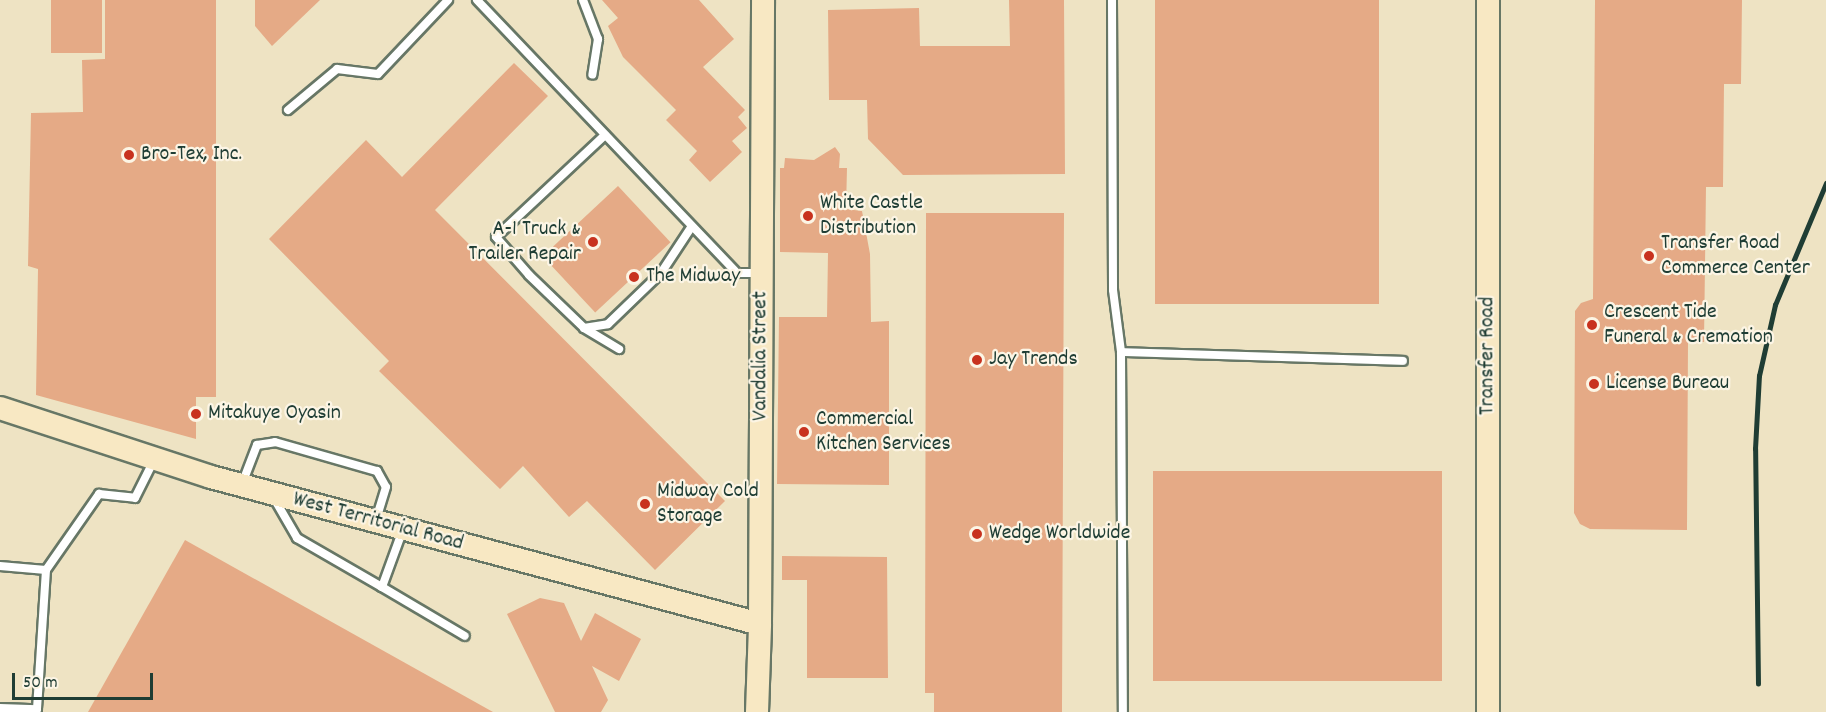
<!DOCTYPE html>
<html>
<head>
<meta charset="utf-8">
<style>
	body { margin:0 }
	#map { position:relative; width:1826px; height:712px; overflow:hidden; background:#eee3c3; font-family:Dekko,sans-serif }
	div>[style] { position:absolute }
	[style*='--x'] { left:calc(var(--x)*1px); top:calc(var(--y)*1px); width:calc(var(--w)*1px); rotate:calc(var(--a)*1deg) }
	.building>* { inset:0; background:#e5aa86; transform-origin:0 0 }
	.roads { filter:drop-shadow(2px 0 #677766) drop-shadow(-2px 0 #677766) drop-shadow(0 2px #677766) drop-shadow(0 -2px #677766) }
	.lane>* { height:8px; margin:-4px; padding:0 4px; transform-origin:4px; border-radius:4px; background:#fff }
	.secondary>* { height:22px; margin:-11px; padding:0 11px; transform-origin:11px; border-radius:11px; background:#f8e8c3 }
	.rail>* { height:4.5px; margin:-2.25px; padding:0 2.25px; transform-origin:2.25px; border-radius:2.25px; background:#1f3d34 }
	.dots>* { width:16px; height:16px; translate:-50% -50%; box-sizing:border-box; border:3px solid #fcf5e5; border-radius:50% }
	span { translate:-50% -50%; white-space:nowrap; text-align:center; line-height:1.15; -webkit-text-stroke:4.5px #fcf5e5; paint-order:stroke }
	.poi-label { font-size:22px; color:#1f3d34 }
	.left { translate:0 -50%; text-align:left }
	.right { translate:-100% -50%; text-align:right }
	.street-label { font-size:22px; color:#1f3d34 }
	.scale { position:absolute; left:12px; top:673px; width:141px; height:27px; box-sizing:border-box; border:3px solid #1f3d34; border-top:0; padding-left:8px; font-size:18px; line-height:21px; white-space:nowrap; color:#1f3d34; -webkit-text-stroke:4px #fcf5e5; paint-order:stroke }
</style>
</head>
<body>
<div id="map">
	<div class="building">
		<i style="left:51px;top:0;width:51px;height:53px"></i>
		<i style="clip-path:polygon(105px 0,216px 0,216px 397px,196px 397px,196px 439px,36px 395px,38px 269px,28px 266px,31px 113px,83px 112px,82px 60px,105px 59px)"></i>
		<i style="clip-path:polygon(255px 0,320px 0,272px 46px,255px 26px)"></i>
		<i style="clip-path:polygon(602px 0,699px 0,734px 39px,703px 67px,745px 110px,738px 117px,747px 128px,732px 141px,742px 152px,710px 182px,689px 160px,697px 151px,666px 120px,676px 110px,623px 57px,608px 26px,618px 18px)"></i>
		<i style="clip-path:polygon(1009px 0,1064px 0,1065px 174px,903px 175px,868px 139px,867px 100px,829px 100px,828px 10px,919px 8px,920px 46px,1010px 46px)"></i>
		<i style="left:1155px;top:0;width:224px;height:304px"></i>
		<i style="clip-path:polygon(1595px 0,1742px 0,1741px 84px,1724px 84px,1723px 187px,1706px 187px,1704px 342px,1688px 342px,1687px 530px,1590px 529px,1580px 524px,1574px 513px,1575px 311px,1581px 303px,1593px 299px)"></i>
		<i style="clip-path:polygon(514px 63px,548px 96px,435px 210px,725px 501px,655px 570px,587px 501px,569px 517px,523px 466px,500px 489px,379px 371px,389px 361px,269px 239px,366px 140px,402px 177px)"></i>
		<i style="clip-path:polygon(835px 147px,840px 154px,839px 168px,847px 168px,846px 209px,862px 211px,870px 254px,871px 322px,889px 321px,889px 485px,777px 484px,779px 317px,827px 317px,828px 253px,780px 252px,780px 168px,784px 168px,785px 158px,814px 160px)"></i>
		<i style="left:618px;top:186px;width:77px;height:103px;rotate:47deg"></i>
		<i style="clip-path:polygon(926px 213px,1064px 213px,1062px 712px,934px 712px,934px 693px,925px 693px)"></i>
		<i style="left:1442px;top:471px;width:210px;height:289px;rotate:90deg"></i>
		<i style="clip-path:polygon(185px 540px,493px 712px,88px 712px)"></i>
		<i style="clip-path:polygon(782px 556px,887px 557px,888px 678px,807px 678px,807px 580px,782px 580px)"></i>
		<i style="clip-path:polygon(540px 598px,564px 603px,581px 641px,595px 613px,641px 639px,619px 681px,592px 666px,608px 700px,601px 712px,555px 712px,507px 614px)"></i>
	</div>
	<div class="roads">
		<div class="lane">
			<i style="--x:477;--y:0;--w:377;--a:46.4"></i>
			<i style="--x:737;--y:273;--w:23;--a:0"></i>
			<i style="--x:583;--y:0;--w:42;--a:69"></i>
			<i style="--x:598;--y:39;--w:36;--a:99"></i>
			<i style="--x:1112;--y:0;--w:290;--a:89.8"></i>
			<i style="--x:1113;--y:290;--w:63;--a:82.6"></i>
			<i style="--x:1121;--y:352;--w:360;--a:89.7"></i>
			<i style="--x:288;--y:110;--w:64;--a:-39.9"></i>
			<i style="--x:337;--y:69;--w:41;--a:7"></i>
			<i style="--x:378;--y:74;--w:102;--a:-46.6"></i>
			<i style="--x:605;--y:135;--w:149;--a:136.9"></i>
			<i style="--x:496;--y:237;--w:50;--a:49"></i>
			<i style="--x:529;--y:275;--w:76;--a:43.9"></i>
			<i style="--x:584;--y:328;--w:24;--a:-9"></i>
			<i style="--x:608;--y:324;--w:74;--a:-43.9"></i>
			<i style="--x:661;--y:273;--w:56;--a:-56.6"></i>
			<i style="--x:584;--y:328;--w:41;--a:31"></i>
			<i style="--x:1121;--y:352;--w:282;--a:1.8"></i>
			<i style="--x:242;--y:484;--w:42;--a:-69"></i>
			<i style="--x:257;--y:445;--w:18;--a:-9"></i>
			<i style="--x:275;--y:442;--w:106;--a:15.9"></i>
			<i style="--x:377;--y:471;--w:18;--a:61"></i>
			<i style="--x:386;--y:487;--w:34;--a:107"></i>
			<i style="--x:275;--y:500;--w:44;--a:59.9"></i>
			<i style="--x:297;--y:538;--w:98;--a:30"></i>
			<i style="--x:382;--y:587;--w:59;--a:-70"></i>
			<i style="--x:0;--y:566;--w:46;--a:5"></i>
			<i style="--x:382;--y:587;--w:96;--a:30.6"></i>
			<i style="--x:0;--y:708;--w:37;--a:2"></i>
			<i style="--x:37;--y:709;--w:139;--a:-86.3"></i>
			<i style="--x:46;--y:570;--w:93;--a:-55.1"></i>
			<i style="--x:99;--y:494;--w:36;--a:6"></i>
			<i style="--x:135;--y:498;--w:40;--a:-63.4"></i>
		</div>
		<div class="secondary">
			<i style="--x:0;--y:408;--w:222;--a:18.1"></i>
			<i style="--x:211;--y:477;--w:568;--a:14.99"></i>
			<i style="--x:757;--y:712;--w:88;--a:-88"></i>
			<i style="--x:760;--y:624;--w:624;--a:-89.72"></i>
			<i style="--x:1488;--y:712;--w:712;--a:-90"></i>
		</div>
	</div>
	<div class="rail">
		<i style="--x:1758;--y:684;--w:235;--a:-90.7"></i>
		<i style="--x:1755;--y:449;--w:73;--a:-86.9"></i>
		<i style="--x:1759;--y:376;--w:73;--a:-77.3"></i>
		<i style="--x:1775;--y:305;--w:132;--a:-67.3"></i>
	</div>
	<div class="dots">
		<i style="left:129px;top:155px;background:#c8321e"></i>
		<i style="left:808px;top:216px;background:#c8321e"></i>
		<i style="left:593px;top:242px;background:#c8321e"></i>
		<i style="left:1649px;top:256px;background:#c8321e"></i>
		<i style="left:634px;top:277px;background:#c8321e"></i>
		<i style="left:1592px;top:325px;background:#c8321e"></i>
		<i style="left:977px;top:360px;background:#c8321e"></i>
		<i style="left:1594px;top:384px;background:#c8321e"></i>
		<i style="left:196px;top:414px;background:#c8321e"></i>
		<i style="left:804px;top:432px;background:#c8321e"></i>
		<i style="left:645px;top:504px;background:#c8321e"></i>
		<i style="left:977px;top:534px;background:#c8321e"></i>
	</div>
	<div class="poi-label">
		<span class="left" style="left:141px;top:155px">Bro-Tex, Inc.</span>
		<span class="left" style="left:820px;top:216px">White Castle<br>Distribution</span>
		<span class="right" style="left:581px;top:242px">A-1 Truck &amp;<br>Trailer Repair</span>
		<span class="left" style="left:1661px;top:256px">Transfer Road<br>Commerce Center</span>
		<span class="left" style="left:646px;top:277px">The Midway</span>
		<span class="left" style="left:1604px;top:325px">Crescent Tide<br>Funeral &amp; Cremation</span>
		<span class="left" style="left:989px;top:360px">Jay Trends</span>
		<span class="left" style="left:1606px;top:384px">License Bureau</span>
		<span class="left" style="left:208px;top:414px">Mitakuye Oyasin</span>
		<span class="left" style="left:816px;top:432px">Commercial<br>Kitchen Services</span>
		<span class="left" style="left:657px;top:504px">Midway Cold<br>Storage</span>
		<span class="left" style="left:989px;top:534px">Wedge Worldwide</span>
	</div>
	<div class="street-label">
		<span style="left:761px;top:356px;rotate:-90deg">Vandalia Street</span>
		<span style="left:1488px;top:356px;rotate:-90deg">Transfer Road</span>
		<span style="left:378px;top:522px;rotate:15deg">West Territorial Road</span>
	</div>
	<div class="scale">50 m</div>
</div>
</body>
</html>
